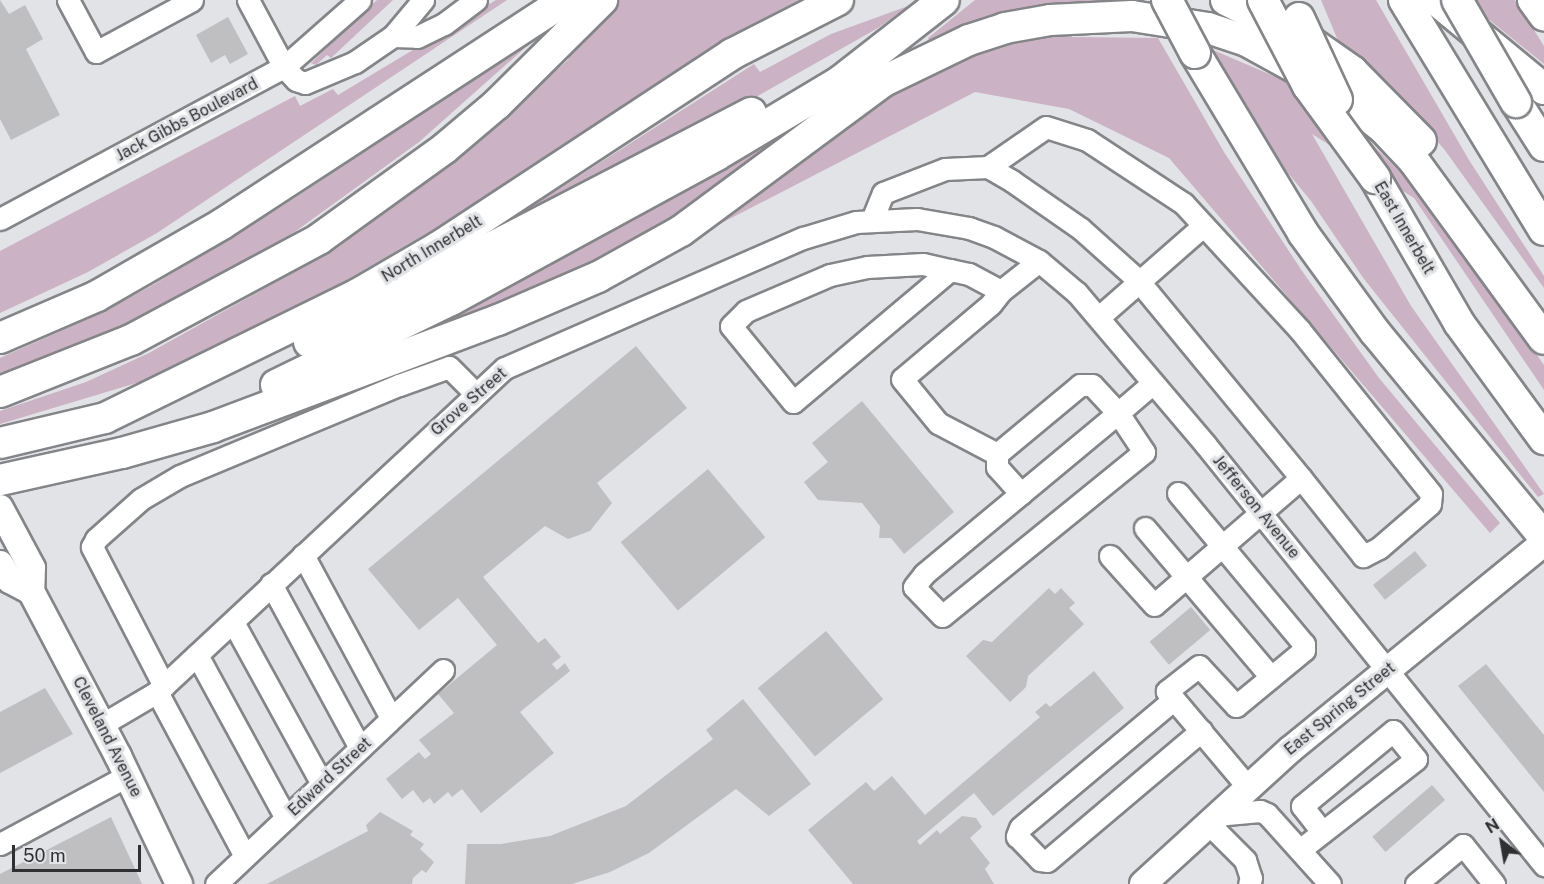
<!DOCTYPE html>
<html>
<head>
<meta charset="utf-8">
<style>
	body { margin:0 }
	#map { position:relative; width:1544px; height:884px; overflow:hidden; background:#e2e3e6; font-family:"Public Sans",sans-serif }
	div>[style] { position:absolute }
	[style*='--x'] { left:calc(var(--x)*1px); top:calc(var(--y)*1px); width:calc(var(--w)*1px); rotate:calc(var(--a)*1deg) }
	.green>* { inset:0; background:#cbb2c4 }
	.building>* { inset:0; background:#bfbec1; transform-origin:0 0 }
	.roads { filter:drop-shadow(2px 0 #848588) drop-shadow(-2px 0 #848588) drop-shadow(0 2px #848588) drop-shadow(0 -2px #848588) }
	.minor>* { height:21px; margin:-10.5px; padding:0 10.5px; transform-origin:10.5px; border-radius:10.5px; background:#fff }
	.major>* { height:26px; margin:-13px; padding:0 13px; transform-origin:13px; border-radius:13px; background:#fff }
	.highway>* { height:30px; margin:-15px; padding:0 15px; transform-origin:15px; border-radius:15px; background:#fff }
	.bridges { filter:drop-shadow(2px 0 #848588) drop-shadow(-2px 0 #848588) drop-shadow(0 2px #848588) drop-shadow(0 -2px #848588) }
	.highway-bridge>* { height:30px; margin:-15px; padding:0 15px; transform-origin:15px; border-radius:15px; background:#fff }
	span { translate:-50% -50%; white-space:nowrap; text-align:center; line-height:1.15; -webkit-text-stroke:6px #e2e3e6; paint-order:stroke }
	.street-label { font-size:16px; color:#2f3031 }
	.north { position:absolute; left:1472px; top:812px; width:60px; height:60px; -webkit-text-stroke:4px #e2e3e6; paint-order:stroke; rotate:329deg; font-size:16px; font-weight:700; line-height:24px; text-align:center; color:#2f3031 }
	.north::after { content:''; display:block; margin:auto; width:21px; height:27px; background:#2f3031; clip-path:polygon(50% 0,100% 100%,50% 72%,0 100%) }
	.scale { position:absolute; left:12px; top:845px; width:129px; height:27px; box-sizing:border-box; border:3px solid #2f3031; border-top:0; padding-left:8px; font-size:18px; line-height:21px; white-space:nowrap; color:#2f3031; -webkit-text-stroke:4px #e2e3e6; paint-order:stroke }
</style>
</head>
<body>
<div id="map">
	<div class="green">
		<i style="clip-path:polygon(377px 0,393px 0,331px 58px,327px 55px,316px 65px,311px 63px)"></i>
		<i style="clip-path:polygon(496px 0,507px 0,157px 233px,88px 272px,0 313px,0 251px,295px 96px,300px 106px,333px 89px,338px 95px)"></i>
		<i style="clip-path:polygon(595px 0,799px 0,745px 28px,439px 226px,302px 306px,153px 378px,0 424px,0 411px,86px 382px,149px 353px,337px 248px,482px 137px,569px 59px,545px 32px)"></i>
		<i style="clip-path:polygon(975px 0,1143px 0,1143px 4px,930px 43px,928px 38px)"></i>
		<i style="clip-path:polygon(1321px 0,1376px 0,1469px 160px,1544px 276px,1544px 288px,1444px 149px,1409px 109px,1342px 50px)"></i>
		<i style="clip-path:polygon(1476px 0,1515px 0,1544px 46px,1544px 64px,1487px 18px)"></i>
		<i style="clip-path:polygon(908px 6px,878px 28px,708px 124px,500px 227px,754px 64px,760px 72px,831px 34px)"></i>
		<i style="clip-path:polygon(1071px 30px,1072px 37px,1158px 38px,1224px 152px,1302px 271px,1379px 378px,1500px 523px,1490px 533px,1169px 158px,1069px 109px,975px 92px,712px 228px,872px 105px,941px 66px,1015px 40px)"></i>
		<i style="clip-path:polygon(536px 38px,419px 142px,278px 244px,167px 307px,96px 340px,0 374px,0 358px,101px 313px,153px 285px,284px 205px)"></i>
		<i style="clip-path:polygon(1213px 50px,1290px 83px,1362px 134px,1418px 190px,1454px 236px,1544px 365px,1544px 390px,1414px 198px,1312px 134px,1411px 306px,1544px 494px,1538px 497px,1364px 279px,1311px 201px,1259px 138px)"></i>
		<i style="clip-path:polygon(850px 90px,692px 214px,608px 262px,383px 348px,595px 239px)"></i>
	</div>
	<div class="building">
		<i style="clip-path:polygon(0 0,9px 14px,25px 5px,43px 39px,26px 49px,60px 115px,11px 140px,0 119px)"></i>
		<i style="clip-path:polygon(228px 17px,248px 54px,230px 64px,225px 55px,211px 63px,196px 35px)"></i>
		<i style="clip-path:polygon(636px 346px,687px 408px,597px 483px,612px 503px,590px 531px,568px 539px,545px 526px,483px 577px,538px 643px,545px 638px,561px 657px,552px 664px,557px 670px,565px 663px,570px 671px,520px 712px,554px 753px,481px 813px,462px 789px,452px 797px,448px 792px,434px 804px,430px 798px,423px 803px,413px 790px,402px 799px,386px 779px,419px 752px,425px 759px,431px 754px,419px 740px,454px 713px,438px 694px,497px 645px,458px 598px,419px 630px,368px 569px)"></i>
		<i style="clip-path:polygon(862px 401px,954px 512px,904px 554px,891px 538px,879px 538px,880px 526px,862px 503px,818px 500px,804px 482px,828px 462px,812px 443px)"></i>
		<i style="left:708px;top:469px;width:89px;height:114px;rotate:50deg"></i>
		<i style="left:1415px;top:551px;width:19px;height:54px;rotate:51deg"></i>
		<i style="clip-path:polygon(1049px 588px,1055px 594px,1061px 588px,1075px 603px,1069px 608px,1084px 624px,1028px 676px,1026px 687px,1010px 702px,966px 656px,983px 640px,992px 642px)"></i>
		<i style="left:1191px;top:607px;width:30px;height:54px;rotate:50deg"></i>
		<i style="left:826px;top:631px;width:89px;height:89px;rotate:50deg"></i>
		<i style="clip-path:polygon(1486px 664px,1544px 735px,1544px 792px,1458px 686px)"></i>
		<i style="clip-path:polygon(1094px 671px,1124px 708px,993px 816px,974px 793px,917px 841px,920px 845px,937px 830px,940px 834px,962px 816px,976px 818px,982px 827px,970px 838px,990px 863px,985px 869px,994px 884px,853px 884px,808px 830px,866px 782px,874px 791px,892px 776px,925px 815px,1040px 717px,1035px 712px,1046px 703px,1050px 707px)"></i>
		<i style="clip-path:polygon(45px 688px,73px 734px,0 773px,0 712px)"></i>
		<i style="clip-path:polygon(743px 699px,811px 784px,769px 816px,736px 789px,649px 853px,610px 872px,572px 884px,465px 884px,467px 844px,501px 844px,550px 836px,626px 806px,713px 739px,706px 730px)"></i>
		<i style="left:1432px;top:785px;width:20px;height:79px;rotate:49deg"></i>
		<i style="clip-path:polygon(380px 812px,413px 831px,410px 835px,424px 844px,420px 849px,434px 862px,426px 873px,422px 870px,413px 878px,412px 884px,267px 884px,368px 831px,366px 825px)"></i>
		<i style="clip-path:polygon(111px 817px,142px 884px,0 884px,0 874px)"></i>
	</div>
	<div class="roads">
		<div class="minor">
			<i style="--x:68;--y:0;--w:59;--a:61.7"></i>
			<i style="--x:96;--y:52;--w:109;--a:-28.4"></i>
			<i style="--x:248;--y:0;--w:76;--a:61.8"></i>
			<i style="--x:284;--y:67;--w:18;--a:47"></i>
			<i style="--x:296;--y:80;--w:9;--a:18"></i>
			<i style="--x:305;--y:83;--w:54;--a:-22.8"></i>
			<i style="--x:355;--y:62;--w:46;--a:-34.4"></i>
			<i style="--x:393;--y:36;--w:47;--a:-50.2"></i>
			<i style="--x:393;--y:36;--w:24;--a:2"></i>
			<i style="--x:417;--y:37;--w:30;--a:-26"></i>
			<i style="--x:444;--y:24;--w:40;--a:-37"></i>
			<i style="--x:988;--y:167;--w:70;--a:-34.6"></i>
			<i style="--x:1046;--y:127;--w:43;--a:17.6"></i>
			<i style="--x:1087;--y:140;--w:116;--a:33.4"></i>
			<i style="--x:1184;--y:204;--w:170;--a:47.4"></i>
			<i style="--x:1299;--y:329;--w:211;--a:51.3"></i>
			<i style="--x:1431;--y:494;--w:10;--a:96"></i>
			<i style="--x:1430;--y:504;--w:67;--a:139.2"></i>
			<i style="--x:1379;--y:548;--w:18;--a:153"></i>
			<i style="--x:1363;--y:556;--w:100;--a:-128.5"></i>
			<i style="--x:1301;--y:478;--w:194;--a:139.2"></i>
			<i style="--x:1154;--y:605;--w:66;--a:-131.9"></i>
			<i style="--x:0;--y:219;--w:322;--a:-28.2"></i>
			<i style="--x:284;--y:67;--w:101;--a:-41.4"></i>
			<i style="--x:872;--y:220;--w:29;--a:-68"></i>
			<i style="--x:883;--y:193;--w:66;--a:-21.2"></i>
			<i style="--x:945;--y:169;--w:43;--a:-2.7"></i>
			<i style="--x:988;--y:167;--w:28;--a:30"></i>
			<i style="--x:1012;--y:181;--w:84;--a:34.8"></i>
			<i style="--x:1081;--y:229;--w:75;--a:41.8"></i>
			<i style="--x:1137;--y:279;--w:258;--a:50.5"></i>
			<i style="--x:950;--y:270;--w:205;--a:139.9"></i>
			<i style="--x:793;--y:402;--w:98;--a:-129.2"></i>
			<i style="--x:731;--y:326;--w:21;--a:-45"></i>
			<i style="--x:746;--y:311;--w:91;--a:-23.2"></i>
			<i style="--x:830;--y:275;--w:38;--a:-12"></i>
			<i style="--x:867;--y:267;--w:56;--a:-3.1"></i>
			<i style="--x:923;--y:264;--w:28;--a:13"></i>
			<i style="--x:950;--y:270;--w:19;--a:12"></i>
			<i style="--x:969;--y:274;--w:36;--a:28"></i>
			<i style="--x:1001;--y:291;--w:48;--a:-38.3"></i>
			<i style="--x:1001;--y:291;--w:16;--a:128"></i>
			<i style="--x:991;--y:304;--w:116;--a:139.9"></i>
			<i style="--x:902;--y:379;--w:57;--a:50.7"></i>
			<i style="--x:938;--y:423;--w:67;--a:27.7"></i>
			<i style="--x:997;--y:454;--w:108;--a:-39.7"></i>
			<i style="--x:1080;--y:385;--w:12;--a:0"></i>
			<i style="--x:1092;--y:385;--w:38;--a:47"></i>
			<i style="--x:1118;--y:413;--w:46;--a:-40.6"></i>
			<i style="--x:1099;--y:317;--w:138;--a:-41.2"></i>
			<i style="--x:1118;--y:413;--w:47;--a:56.3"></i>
			<i style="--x:1144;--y:452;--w:260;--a:140.9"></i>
			<i style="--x:942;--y:616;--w:40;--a:-134"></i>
			<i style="--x:914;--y:587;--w:16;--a:-52"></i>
			<i style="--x:924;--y:574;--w:252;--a:-39.7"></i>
			<i style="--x:997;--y:454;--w:13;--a:90"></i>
			<i style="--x:997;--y:467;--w:36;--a:48"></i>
			<i style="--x:1178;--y:493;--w:197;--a:50.2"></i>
			<i style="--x:1304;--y:644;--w:6;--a:90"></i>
			<i style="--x:1304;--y:650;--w:88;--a:140.5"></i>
			<i style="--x:1236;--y:706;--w:54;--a:-132.8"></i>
			<i style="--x:1199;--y:666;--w:41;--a:142"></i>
			<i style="--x:1167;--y:691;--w:124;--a:49.9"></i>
			<i style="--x:1145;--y:528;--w:195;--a:49.8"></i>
			<i style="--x:303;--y:555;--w:185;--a:61.6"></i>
			<i style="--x:271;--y:584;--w:187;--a:61.5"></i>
			<i style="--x:233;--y:622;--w:185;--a:61.2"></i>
			<i style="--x:197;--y:655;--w:186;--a:61.4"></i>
			<i style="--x:164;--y:686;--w:157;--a:-117.4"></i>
			<i style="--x:92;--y:547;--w:9;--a:-63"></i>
			<i style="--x:96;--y:539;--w:60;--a:-41.6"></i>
			<i style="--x:141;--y:499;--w:45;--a:-30.5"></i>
			<i style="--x:180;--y:476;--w:237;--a:-22.6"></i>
			<i style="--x:399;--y:385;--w:53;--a:-19.8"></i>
			<i style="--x:449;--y:367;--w:37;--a:45"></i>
			<i style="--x:157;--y:692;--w:186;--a:61.8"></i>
			<i style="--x:1173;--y:700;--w:199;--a:140.1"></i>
			<i style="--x:1020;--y:828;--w:9;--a:111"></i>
			<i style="--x:1017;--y:836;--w:33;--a:46"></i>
			<i style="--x:1040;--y:860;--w:7;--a:8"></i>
			<i style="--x:1047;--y:861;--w:202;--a:-40.2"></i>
			<i style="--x:101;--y:725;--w:65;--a:-30.5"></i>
			<i style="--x:157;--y:692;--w:475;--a:-43"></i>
			<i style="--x:505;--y:368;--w:325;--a:-23.6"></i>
			<i style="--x:803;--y:238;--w:55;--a:-16.8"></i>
			<i style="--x:856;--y:222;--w:61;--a:-2.8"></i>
			<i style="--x:917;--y:219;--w:53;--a:9.8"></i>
			<i style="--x:969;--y:228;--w:27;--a:20"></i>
			<i style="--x:994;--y:237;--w:51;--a:28.1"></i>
			<i style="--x:1039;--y:261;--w:50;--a:40.1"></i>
			<i style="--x:1077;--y:293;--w:198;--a:49.7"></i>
			<i style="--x:1205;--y:444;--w:541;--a:51.16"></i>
			<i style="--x:1216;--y:815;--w:44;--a:-5.2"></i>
			<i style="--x:1260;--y:811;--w:8;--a:23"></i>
			<i style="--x:1267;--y:814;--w:94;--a:48"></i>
			<i style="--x:1207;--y:822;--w:54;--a:45"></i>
			<i style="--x:1245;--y:860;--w:19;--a:72"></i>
			<i style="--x:1251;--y:878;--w:6;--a:108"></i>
			<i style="--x:0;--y:844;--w:144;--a:-28.2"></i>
			<i style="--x:1301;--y:849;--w:146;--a:-38"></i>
			<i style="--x:1416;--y:759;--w:36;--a:-129"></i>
			<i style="--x:1393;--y:731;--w:118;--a:140.5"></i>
			<i style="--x:1302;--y:806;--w:33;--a:52"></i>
			<i style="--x:216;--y:884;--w:312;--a:-43.3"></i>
			<i style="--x:1416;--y:884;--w:61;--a:-39.7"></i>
			<i style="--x:1463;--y:845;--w:50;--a:51.5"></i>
		</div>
		<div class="major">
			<i style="--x:0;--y:508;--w:68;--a:61.9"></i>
			<i style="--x:32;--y:568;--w:23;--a:92"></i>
			<i style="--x:31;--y:591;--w:187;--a:62.2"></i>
			<i style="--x:118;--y:756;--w:142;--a:64.5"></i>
			<i style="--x:0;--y:564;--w:19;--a:58"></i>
			<i style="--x:10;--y:580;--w:24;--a:28"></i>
			<i style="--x:1143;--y:884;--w:200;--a:-42.4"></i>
			<i style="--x:1291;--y:749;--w:326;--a:-39.2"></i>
		</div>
		<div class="highway">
			<i style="--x:1226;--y:0;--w:96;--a:26.6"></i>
			<i style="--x:1312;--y:43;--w:49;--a:35"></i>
			<i style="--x:1352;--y:71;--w:98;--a:45.4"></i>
			<i style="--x:1404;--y:0;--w:269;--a:58.7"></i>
			<i style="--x:1436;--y:0;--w:140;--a:39.5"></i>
			<i style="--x:1533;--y:0;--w:19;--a:54"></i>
			<i style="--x:1195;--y:53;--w:210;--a:59"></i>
			<i style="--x:1303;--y:233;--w:122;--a:54"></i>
			<i style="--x:1375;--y:332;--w:266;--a:50.5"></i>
			<i style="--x:1516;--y:102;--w:52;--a:57.5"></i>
			<i style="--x:1375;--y:178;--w:168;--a:59.9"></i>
			<i style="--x:1459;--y:323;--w:144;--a:53.8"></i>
			<i style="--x:0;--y:338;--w:106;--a:-23.4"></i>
			<i style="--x:97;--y:296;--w:144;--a:-29.9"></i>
			<i style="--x:222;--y:224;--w:411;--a:-33.1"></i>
			<i style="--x:309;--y:342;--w:498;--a:-27.4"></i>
			<i style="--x:276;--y:385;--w:195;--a:-25.9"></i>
			<i style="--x:451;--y:300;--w:303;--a:-28.6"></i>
			<i style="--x:717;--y:155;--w:142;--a:-30.9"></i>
			<i style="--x:839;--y:82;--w:133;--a:-38"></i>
			<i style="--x:0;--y:392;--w:141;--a:-21.7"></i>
			<i style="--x:131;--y:340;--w:213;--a:-28.2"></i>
			<i style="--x:319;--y:239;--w:155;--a:-35.8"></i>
			<i style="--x:445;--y:148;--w:68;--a:-40.2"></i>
			<i style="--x:497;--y:104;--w:148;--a:-44.7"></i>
			<i style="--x:0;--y:443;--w:108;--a:-13.4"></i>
			<i style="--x:105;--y:418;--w:282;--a:-26.1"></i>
			<i style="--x:358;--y:294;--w:95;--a:-30.3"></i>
			<i style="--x:440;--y:246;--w:349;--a:-33.3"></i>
			<i style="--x:732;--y:54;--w:119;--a:-27"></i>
			<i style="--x:0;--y:480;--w:125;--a:-12.5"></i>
			<i style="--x:122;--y:453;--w:95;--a:-15.9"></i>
			<i style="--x:213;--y:427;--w:304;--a:-20.6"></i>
			<i style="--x:498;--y:320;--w:109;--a:-23.3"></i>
			<i style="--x:598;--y:277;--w:95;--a:-29"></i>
			<i style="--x:681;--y:231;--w:250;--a:-36.5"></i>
			<i style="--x:882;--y:82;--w:97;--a:-25.8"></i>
			<i style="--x:969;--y:40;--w:38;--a:-18"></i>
			<i style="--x:1005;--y:28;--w:46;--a:-10.1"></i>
			<i style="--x:1050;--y:20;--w:82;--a:-2.8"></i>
			<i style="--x:1132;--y:16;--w:77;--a:9"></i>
			<i style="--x:1208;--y:28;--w:41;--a:18.4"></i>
			<i style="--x:1247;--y:41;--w:99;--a:28.9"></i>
			<i style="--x:1334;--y:89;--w:63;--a:38.5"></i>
			<i style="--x:1383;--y:128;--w:45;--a:46.8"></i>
			<i style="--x:1414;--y:161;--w:220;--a:53.9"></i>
		</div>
	</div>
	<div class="bridges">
		<div class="highway-bridge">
			<i style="--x:1167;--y:0;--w:60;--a:62.2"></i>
			<i style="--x:1263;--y:0;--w:97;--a:62.4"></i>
			<i style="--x:1308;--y:86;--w:114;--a:53.9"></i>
			<i style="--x:1457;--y:0;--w:118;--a:60"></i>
			<i style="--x:1299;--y:18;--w:90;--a:65.1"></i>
		</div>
	</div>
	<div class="street-label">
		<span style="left:187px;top:120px;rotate:-28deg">Jack Gibbs Boulevard</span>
		<span style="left:1404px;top:228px;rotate:60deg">East Innerbelt</span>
		<span style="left:432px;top:249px;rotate:-31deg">North Innerbelt</span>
		<span style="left:469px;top:402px;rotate:-41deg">Grove Street</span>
		<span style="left:1256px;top:507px;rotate:51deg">Jefferson Avenue</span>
		<span style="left:1340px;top:709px;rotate:-39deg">East Spring Street</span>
		<span style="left:107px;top:737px;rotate:63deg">Cleveland Avenue</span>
		<span style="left:330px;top:777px;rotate:-43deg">Edward Street</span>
	</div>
	<div class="north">N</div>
	<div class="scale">50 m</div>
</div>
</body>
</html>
